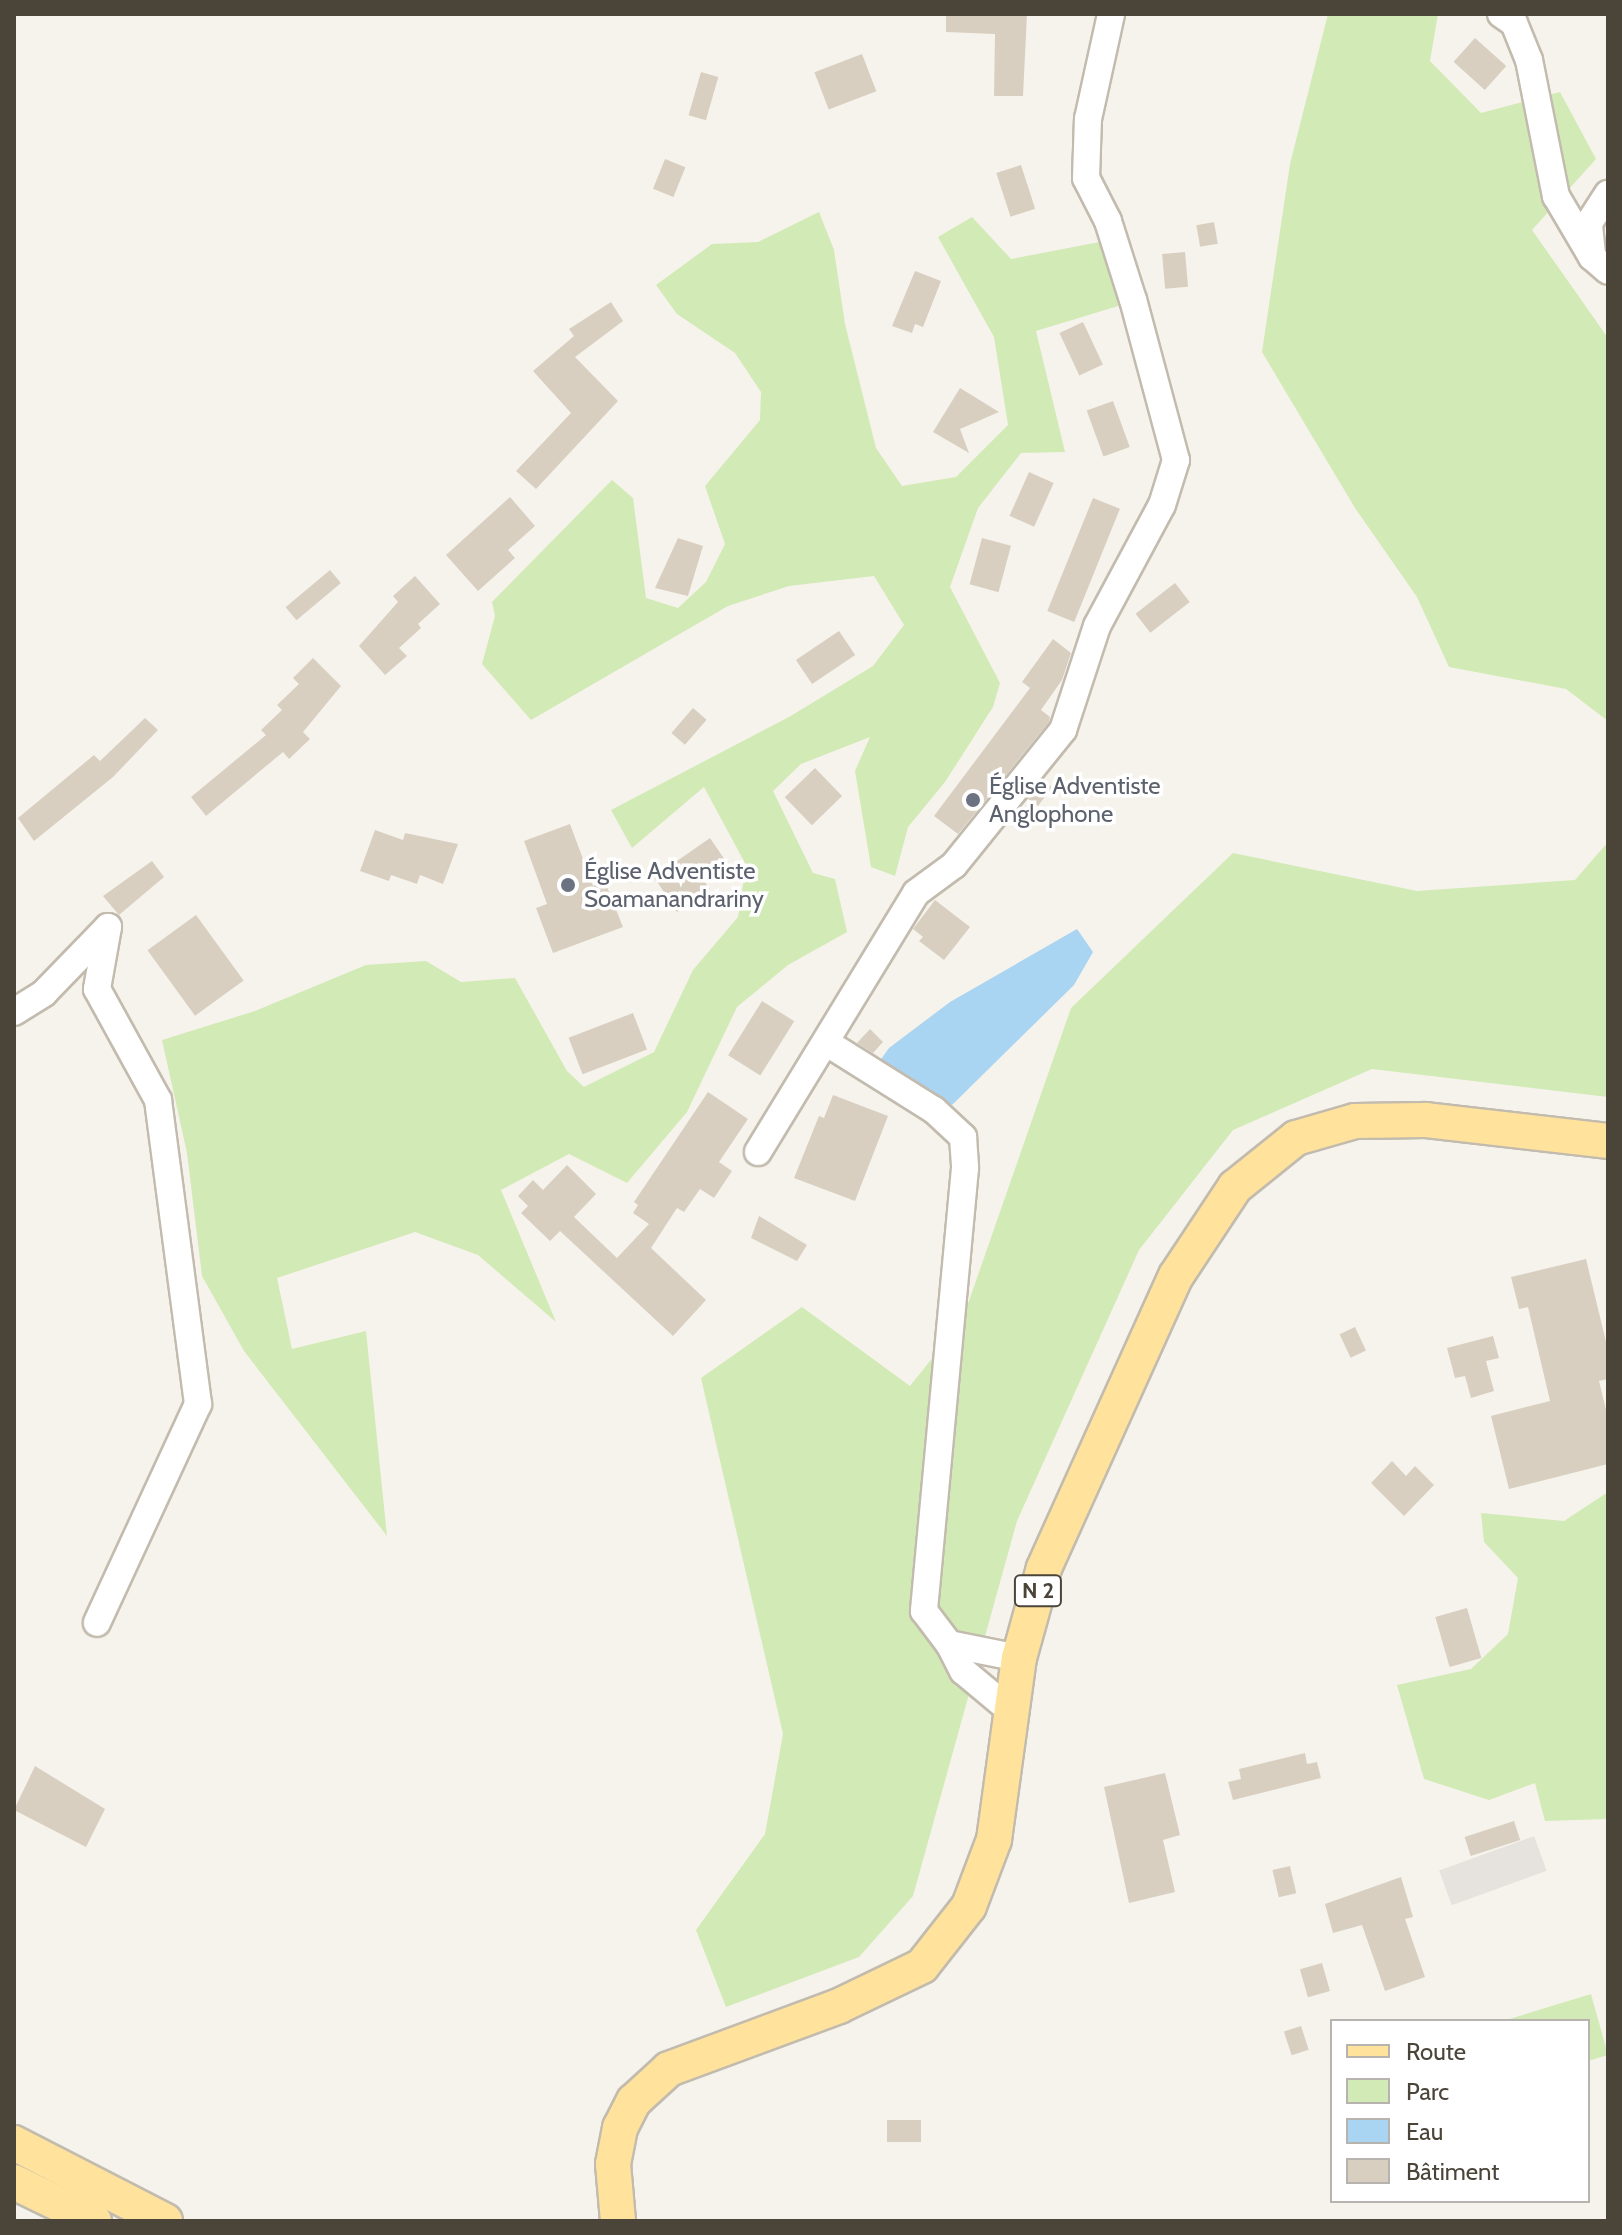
<!DOCTYPE html>
<html>
<head>
<meta charset="utf-8">
<style>
	body { margin:0 }
	#map { position:relative; width:1622px; height:2235px; overflow:hidden; background:#f6f3ec; font-family:Cabin,sans-serif }
	div>[style] { position:absolute }
	[style*='--x'] { left:calc(var(--x)*1px); top:calc(var(--y)*1px); width:calc(var(--w)*1px); rotate:calc(var(--a)*1deg) }
	.industrial>* { inset:0; background:#e6e2dd; transform-origin:0 0 }
	.green>* { inset:0; background:#d2eab5 }
	.water>* { inset:0; background:#a9d4f2 }
	.building>* { inset:0; background:#d8cfc1; transform-origin:0 0 }
	.roads { filter:drop-shadow(2px 0 #c2bbae) drop-shadow(-2px 0 #c2bbae) drop-shadow(0 2px #c2bbae) drop-shadow(0 -2px #c2bbae) }
	.minor>* { height:26px; margin:-13px; padding:0 13px; transform-origin:13px; border-radius:13px; background:#fff }
	.major>* { height:34px; margin:-17px; padding:0 17px; transform-origin:17px; border-radius:17px; background:#ffe39c }
	.dots>* { width:22px; height:22px; translate:-50% -50%; box-sizing:border-box; border:4px solid #fff; border-radius:50% }
	span { translate:-50% -50%; white-space:nowrap; text-align:center; line-height:1.15; -webkit-text-stroke:7px #fff; paint-order:stroke }
	.shield-label span { padding:2px 6px; background:#fff; border:2px solid; border-radius:6px; -webkit-text-stroke-width:0 }
	.shield-label { font-size:22px; color:#4b4439; font-weight:700 }
	.worship-label { font-size:24px; color:#5b616d }
	.left { translate:0 -50%; text-align:left }
	.frame { position:absolute; inset:0; border:16px solid #4b4439; pointer-events:none }
	.legend { position:absolute; left:1330px; top:2019px; width:260px; height:184px; box-sizing:border-box; background:#fff; border:2px solid #b7b4b0; margin:0; padding:10px 14px; list-style:none; font-size:24px; color:#4b4439 }
	.legend li { display:flex; align-items:center; gap:16px; height:40px }
	.legend b { width:40px; border:2px solid #b7b4b0 }
</style>
</head>
<body>
<div id="map">
	<div class="industrial">
		<i style="left:1534px;top:1836px;width:37px;height:101px;rotate:70deg"></i>
	</div>
	<div class="green">
		<i style="clip-path:polygon(1328px 14px,1438px 14px,1430px 61px,1481px 113px,1560px 92px,1596px 159px,1532px 230px,1608px 338px,1608px 721px,1566px 689px,1449px 667px,1417px 597px,1355px 508px,1262px 352px,1290px 164px)"></i>
		<i style="clip-path:polygon(819px 212px,834px 250px,845px 324px,876px 448px,902px 486px,956px 477px,1008px 425px,994px 337px,938px 237px,972px 217px,1011px 259px,1110px 240px,1118px 306px,1036px 331px,1065px 452px,1021px 453px,978px 508px,950px 587px,1000px 683px,993px 707px,945px 782px,908px 827px,895px 876px,871px 867px,855px 771px,870px 737px,801px 764px,773px 791px,813px 873px,835px 879px,847px 932px,788px 965px,737px 1007px,687px 1112px,627px 1183px,569px 1154px,501px 1190px,556px 1322px,478px 1255px,415px 1232px,277px 1278px,292px 1349px,366px 1331px,387px 1536px,244px 1351px,202px 1276px,187px 1153px,162px 1040px,255px 1011px,366px 965px,426px 961px,461px 982px,515px 978px,567px 1071px,584px 1087px,654px 1052px,693px 970px,738px 917px,746px 865px,704px 787px,632px 848px,611px 810px,789px 717px,873px 666px,904px 625px,874px 576px,789px 586px,728px 606px,531px 720px,482px 664px,495px 616px,492px 602px,612px 480px,633px 498px,646px 598px,678px 608px,706px 582px,725px 544px,705px 486px,760px 420px,761px 392px,735px 353px,677px 314px,656px 285px,712px 244px,758px 242px)"></i>
		<i style="clip-path:polygon(1608px 842px,1608px 1097px,1372px 1069px,1233px 1130px,1139px 1250px,1017px 1521px,913px 1896px,859px 1957px,726px 2007px,696px 1930px,765px 1834px,783px 1734px,701px 1378px,802px 1307px,910px 1386px,962px 1321px,1071px 1008px,1233px 853px,1417px 891px,1575px 880px)"></i>
		<i style="clip-path:polygon(1608px 1492px,1608px 1819px,1545px 1821px,1535px 1783px,1489px 1800px,1424px 1779px,1397px 1685px,1471px 1669px,1508px 1634px,1518px 1578px,1484px 1542px,1481px 1513px,1564px 1521px)"></i>
		<i style="clip-path:polygon(1591px 1994px,1608px 2055px,1588px 2061px,1588px 2021px,1503px 2021px)"></i>
	</div>
	<div class="water">
		<i style="clip-path:polygon(1077px 929px,1093px 952px,1074px 985px,952px 1105px,879px 1062px,889px 1048px,950px 1002px)"></i>
	</div>
	<div class="building">
		<i style="clip-path:polygon(946px 14px,1027px 14px,1023px 96px,994px 96px,995px 34px,946px 32px)"></i>
		<i style="left:1475px;top:38px;width:42px;height:32px;rotate:42deg"></i>
		<i style="left:862px;top:54px;width:40px;height:51px;rotate:69deg"></i>
		<i style="left:701px;top:72px;width:18px;height:45px;rotate:16deg"></i>
		<i style="left:665px;top:159px;width:22px;height:32px;rotate:22deg"></i>
		<i style="left:1021px;top:165px;width:46px;height:26px;rotate:72deg"></i>
		<i style="left:1214px;top:222px;width:22px;height:18px;rotate:80deg"></i>
		<i style="left:1185px;top:252px;width:35px;height:23px;rotate:85deg"></i>
		<i style="clip-path:polygon(915px 271px,941px 281px,923px 327px,915px 324px,912px 333px,892px 326px)"></i>
		<i style="clip-path:polygon(611px 302px,623px 321px,575px 357px,618px 401px,536px 489px,516px 471px,571px 413px,533px 371px,574px 336px,569px 329px)"></i>
		<i style="left:1083px;top:322px;width:47px;height:26px;rotate:65deg"></i>
		<i style="clip-path:polygon(960px 388px,999px 412px,960px 429px,969px 453px,933px 432px)"></i>
		<i style="left:1113px;top:401px;width:49px;height:28px;rotate:70deg"></i>
		<i style="left:1029px;top:472px;width:27px;height:48px;rotate:24deg"></i>
		<i style="clip-path:polygon(510px 497px,535px 526px,508px 550px,515px 558px,478px 591px,446px 555px)"></i>
		<i style="left:1093px;top:498px;width:29px;height:122px;rotate:22deg"></i>
		<i style="clip-path:polygon(678px 538px,703px 546px,688px 596px,655px 588px)"></i>
		<i style="left:982px;top:538px;width:30px;height:48px;rotate:15deg"></i>
		<i style="left:330px;top:570px;width:17px;height:58px;rotate:50deg"></i>
		<i style="clip-path:polygon(415px 576px,440px 604px,418px 624px,421px 628px,399px 648px,407px 656px,385px 675px,359px 646px,398px 602px,393px 596px)"></i>
		<i style="left:1175px;top:583px;width:24px;height:50px;rotate:52deg"></i>
		<i style="left:839px;top:631px;width:29px;height:52px;rotate:56deg"></i>
		<i style="clip-path:polygon(1053px 639px,1071px 653px,1062px 680px,1041px 710px,1050px 717px,1049px 722px,958px 834px,934px 816px,1030px 688px,1022px 682px)"></i>
		<i style="clip-path:polygon(313px 658px,341px 686px,303px 732px,310px 739px,289px 759px,283px 752px,206px 816px,191px 797px,266px 735px,261px 730px,282px 710px,277px 705px,299px 684px,293px 678px)"></i>
		<i style="left:693px;top:708px;width:18px;height:33px;rotate:41deg"></i>
		<i style="clip-path:polygon(145px 718px,158px 730px,113px 777px,34px 841px,18px 818px,94px 755px,100px 761px)"></i>
		<i style="left:815px;top:768px;width:39px;height:42px;rotate:46deg"></i>
		<i style="clip-path:polygon(1043px 781px,1052px 787px,1038px 806px,1028px 799px)"></i>
		<i style="clip-path:polygon(570px 824px,593px 886px,605px 882px,623px 927px,553px 953px,536px 908px,547px 904px,524px 841px)"></i>
		<i style="clip-path:polygon(375px 830px,403px 840px,405px 833px,458px 844px,443px 884px,420px 875px,417px 884px,391px 875px,389px 881px,360px 871px)"></i>
		<i style="clip-path:polygon(710px 838px,725px 860px,701px 877px,710px 889px,677px 912px,654px 877px)"></i>
		<i style="clip-path:polygon(152px 861px,164px 877px,119px 915px,103px 896px)"></i>
		<i style="clip-path:polygon(935px 900px,970px 927px,944px 960px,919px 941px,923px 937px,913px 929px)"></i>
		<i style="left:196px;top:915px;width:81px;height:60px;rotate:54deg"></i>
		<i style="left:762px;top:1001px;width:38px;height:64px;rotate:32deg"></i>
		<i style="left:633px;top:1013px;width:39px;height:69px;rotate:69deg"></i>
		<i style="clip-path:polygon(870px 1029px,883px 1042px,873px 1053px,857px 1043px)"></i>
		<i style="clip-path:polygon(708px 1092px,748px 1119px,719px 1162px,732px 1171px,714px 1198px,700px 1189px,684px 1212px,677px 1208px,651px 1248px,706px 1300px,673px 1336px,560px 1231px,550px 1241px,521px 1213px,528px 1206px,518px 1196px,533px 1180px,543px 1190px,567px 1165px,596px 1194px,574px 1217px,617px 1258px,649px 1224px,633px 1213px,638px 1205px,634px 1202px)"></i>
		<i style="clip-path:polygon(833px 1095px,888px 1116px,855px 1201px,794px 1178px,819px 1116px,824px 1118px)"></i>
		<i style="clip-path:polygon(759px 1216px,807px 1245px,797px 1261px,751px 1238px)"></i>
		<i style="clip-path:polygon(1586px 1259px,1608px 1350px,1608px 1379px,1599px 1381px,1608px 1418px,1608px 1464px,1509px 1489px,1491px 1416px,1550px 1401px,1528px 1307px,1519px 1309px,1511px 1277px)"></i>
		<i style="left:1355px;top:1327px;width:26px;height:17px;rotate:65deg"></i>
		<i style="clip-path:polygon(1493px 1336px,1499px 1358px,1486px 1361px,1494px 1391px,1471px 1398px,1465px 1376px,1455px 1378px,1447px 1348px)"></i>
		<i style="clip-path:polygon(1392px 1461px,1406px 1476px,1415px 1466px,1434px 1485px,1404px 1516px,1371px 1483px)"></i>
		<i style="left:1467px;top:1608px;width:52px;height:33px;rotate:74deg"></i>
		<i style="clip-path:polygon(1305px 1753px,1307px 1764px,1317px 1762px,1321px 1778px,1233px 1800px,1228px 1782px,1241px 1779px,1239px 1769px)"></i>
		<i style="clip-path:polygon(35px 1766px,105px 1809px,86px 1847px,14px 1810px)"></i>
		<i style="clip-path:polygon(1165px 1773px,1180px 1835px,1163px 1840px,1175px 1892px,1129px 1903px,1104px 1787px)"></i>
		<i style="left:1514px;top:1821px;width:20px;height:52px;rotate:72deg"></i>
		<i style="left:1290px;top:1866px;width:28px;height:18px;rotate:77deg"></i>
		<i style="clip-path:polygon(1401px 1877px,1413px 1917px,1405px 1919px,1425px 1977px,1385px 1991px,1362px 1925px,1333px 1933px,1325px 1904px)"></i>
		<i style="left:1322px;top:1963px;width:29px;height:23px;rotate:74deg"></i>
		<i style="left:1301px;top:2026px;width:25px;height:18px;rotate:72deg"></i>
		<i style="left:887px;top:2120px;width:34px;height:22px"></i>
	</div>
	<div class="roads">
		<div class="minor">
			<i style="--x:1501;--y:14;--w:16;--a:35"></i>
			<i style="--x:1514;--y:23;--w:40;--a:68"></i>
			<i style="--x:1529;--y:60;--w:139;--a:78.8"></i>
			<i style="--x:1556;--y:196;--w:71;--a:59.5"></i>
			<i style="--x:1592;--y:257;--w:21;--a:41"></i>
			<i style="--x:1592;--y:254;--w:31;--a:-96"></i>
			<i style="--x:1589;--y:223;--w:35;--a:-57"></i>
			<i style="--x:14;--y:1012;--w:36;--a:-32"></i>
			<i style="--x:44;--y:993;--w:92;--a:-45.9"></i>
			<i style="--x:108;--y:927;--w:63;--a:100.1"></i>
			<i style="--x:97;--y:989;--w:127;--a:61.2"></i>
			<i style="--x:158;--y:1100;--w:307;--a:82.5"></i>
			<i style="--x:198;--y:1404;--w:241;--a:114.8"></i>
			<i style="--x:827;--y:1043;--w:126;--a:32.1"></i>
			<i style="--x:934;--y:1110;--w:40;--a:43"></i>
			<i style="--x:963;--y:1137;--w:31;--a:86"></i>
			<i style="--x:965;--y:1168;--w:445;--a:95.3"></i>
			<i style="--x:924;--y:1611;--w:41;--a:52.9"></i>
			<i style="--x:758;--y:1152;--w:303;--a:-58.6"></i>
			<i style="--x:916;--y:893;--w:47;--a:-36.4"></i>
			<i style="--x:954;--y:865;--w:174;--a:-51.1"></i>
			<i style="--x:1063;--y:730;--w:109;--a:-71.9"></i>
			<i style="--x:1097;--y:626;--w:137;--a:-61.8"></i>
			<i style="--x:1162;--y:505;--w:47;--a:-72.7"></i>
			<i style="--x:1176;--y:460;--w:166;--a:-105"></i>
			<i style="--x:1133;--y:300;--w:83;--a:-107.6"></i>
			<i style="--x:1108;--y:221;--w:48;--a:-117.1"></i>
			<i style="--x:1086;--y:178;--w:59;--a:-88.1"></i>
			<i style="--x:1088;--y:119;--w:107;--a:-77.6"></i>
			<i style="--x:1011;--y:1711;--w:62;--a:-140.2"></i>
			<i style="--x:963;--y:1671;--w:30;--a:-117"></i>
			<i style="--x:949;--y:1644;--w:71;--a:11.3"></i>
		</div>
		<div class="major">
			<i style="--x:14;--y:2143;--w:170;--a:27.3"></i>
			<i style="--x:14;--y:2182;--w:89;--a:26"></i>
			<i style="--x:618;--y:2221;--w:57;--a:-95"></i>
			<i style="--x:613;--y:2164;--w:37;--a:-79"></i>
			<i style="--x:620;--y:2128;--w:30;--a:-63"></i>
			<i style="--x:634;--y:2101;--w:47;--a:-42.4"></i>
			<i style="--x:669;--y:2069;--w:181;--a:-20.3"></i>
			<i style="--x:839;--y:2006;--w:92;--a:-25.7"></i>
			<i style="--x:922;--y:1966;--w:76;--a:-51.9"></i>
			<i style="--x:969;--y:1906;--w:71;--a:-69.3"></i>
			<i style="--x:994;--y:1840;--w:184;--a:-82.2"></i>
			<i style="--x:1019;--y:1658;--w:93;--a:-74.5"></i>
			<i style="--x:1044;--y:1568;--w:320;--a:-65.7"></i>
			<i style="--x:1176;--y:1276;--w:107;--a:-56.5"></i>
			<i style="--x:1235;--y:1187;--w:78;--a:-38.8"></i>
			<i style="--x:1296;--y:1138;--w:61;--a:-16.1"></i>
			<i style="--x:1355;--y:1121;--w:71;--a:-0.8"></i>
			<i style="--x:1426;--y:1120;--w:183;--a:6.6"></i>
		</div>
	</div>
	<div class="dots">
		<i style="left:973px;top:800px;background:#6b7280"></i>
		<i style="left:568px;top:885px;background:#6b7280"></i>
	</div>
	<div class="shield-label">
		<span style="left:1038px;top:1591px">N 2</span>
	</div>
	<div class="worship-label">
		<span class="left" style="left:989px;top:800px">Église Adventiste<br>Anglophone</span>
		<span class="left" style="left:584px;top:885px">Église Adventiste<br>Soamanandrariny</span>
	</div>
	<div class="frame"></div>
	<ul class="legend">
	<li><b style="height:10px;background:#ffe39c"></b>Route</li>
	<li><b style="height:22px;background:#d2eab5"></b>Parc</li>
	<li><b style="height:22px;background:#a9d4f2"></b>Eau</li>
	<li><b style="height:22px;background:#d8cfc1"></b>Bâtiment</li>
	</ul>
</div>
</body>
</html>
